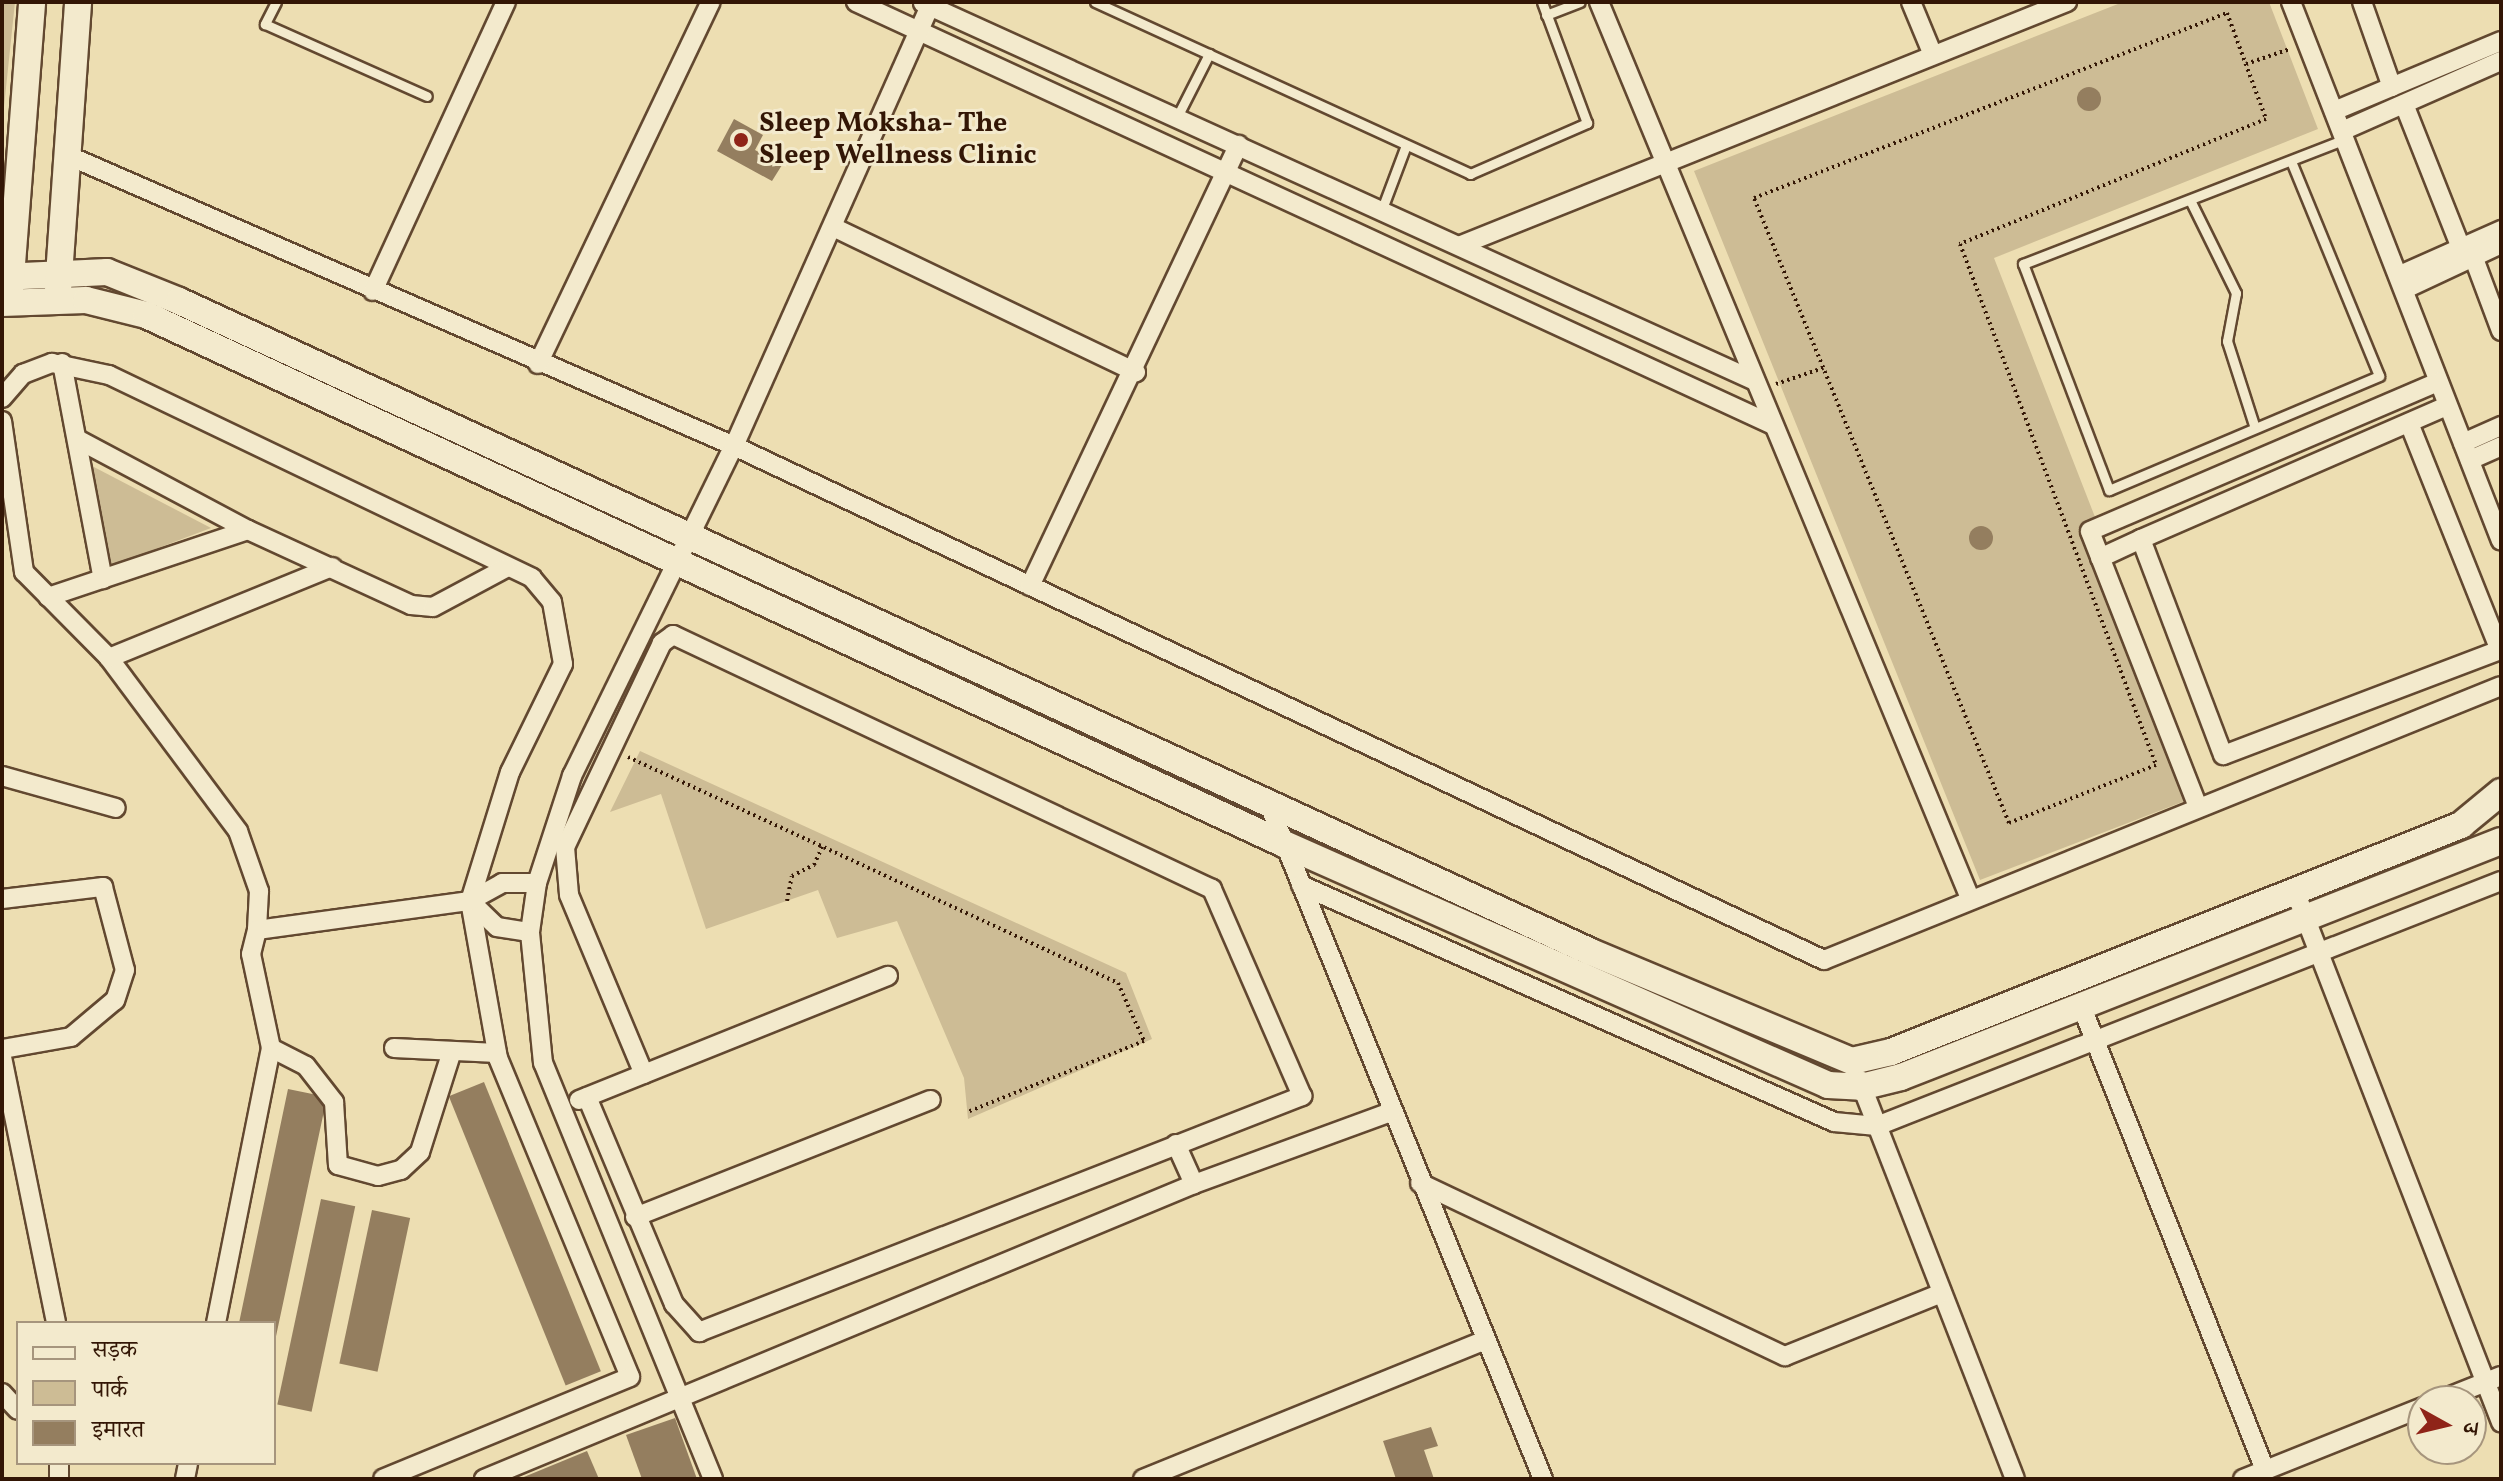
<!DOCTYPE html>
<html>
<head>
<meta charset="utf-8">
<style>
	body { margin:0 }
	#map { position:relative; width:2503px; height:1481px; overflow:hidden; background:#eddeb2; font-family:Vollkorn,"Noto Serif Devanagari",serif }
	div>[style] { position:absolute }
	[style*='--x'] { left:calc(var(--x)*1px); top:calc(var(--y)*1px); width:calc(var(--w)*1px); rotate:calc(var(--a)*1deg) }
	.green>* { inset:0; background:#cdbc95 }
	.building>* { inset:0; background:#947e5f; transform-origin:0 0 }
	.round { border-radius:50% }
	.path>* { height:4px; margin-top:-2px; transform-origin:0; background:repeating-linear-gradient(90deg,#331605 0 2px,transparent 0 6px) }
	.roads { filter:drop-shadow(2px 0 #624830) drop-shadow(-2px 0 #624830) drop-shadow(0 2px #624830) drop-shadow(0 -2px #624830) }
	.lane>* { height:9px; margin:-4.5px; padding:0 4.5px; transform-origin:4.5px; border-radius:4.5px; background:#f3eacd }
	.street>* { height:18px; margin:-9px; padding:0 9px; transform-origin:9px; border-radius:9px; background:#f3eacd }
	.secondary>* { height:26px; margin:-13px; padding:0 13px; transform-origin:13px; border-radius:13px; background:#f3eacd }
	.dots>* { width:22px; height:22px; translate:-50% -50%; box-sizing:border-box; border:4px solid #f3eacd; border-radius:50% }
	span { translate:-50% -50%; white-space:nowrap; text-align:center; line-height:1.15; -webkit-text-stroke:6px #f3eacd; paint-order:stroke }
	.poi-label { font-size:28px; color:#331605; font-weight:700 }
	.left { translate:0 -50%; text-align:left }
	.frame { position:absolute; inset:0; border:4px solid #331605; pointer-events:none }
	.legend { position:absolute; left:16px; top:1321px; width:260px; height:144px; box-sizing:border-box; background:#f3eacd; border:2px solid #a6957d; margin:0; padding:10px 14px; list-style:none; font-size:24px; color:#331605 }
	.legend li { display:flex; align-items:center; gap:16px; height:40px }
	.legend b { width:40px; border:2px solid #a6957d }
	.north { position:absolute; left:2407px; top:1385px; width:80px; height:80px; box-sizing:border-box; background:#f3eacd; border:2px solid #a6957d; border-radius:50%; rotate:98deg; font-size:22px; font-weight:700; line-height:32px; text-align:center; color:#331605 }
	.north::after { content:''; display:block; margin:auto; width:28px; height:36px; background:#8f2418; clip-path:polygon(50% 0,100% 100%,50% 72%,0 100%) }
</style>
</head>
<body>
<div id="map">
	<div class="green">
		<i style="clip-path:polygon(2px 2px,15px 2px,2px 126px)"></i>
		<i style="clip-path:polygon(2123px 2px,2269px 2px,2318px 129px,1994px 258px,2203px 794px,1980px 880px,1694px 171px)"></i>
		<i style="clip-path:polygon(92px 466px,211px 528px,108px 567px)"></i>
		<i style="clip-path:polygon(640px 751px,1126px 973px,1152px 1039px,968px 1119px,964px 1078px,897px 921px,837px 938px,818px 890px,706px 929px,661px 794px,610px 812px)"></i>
	</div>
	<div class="building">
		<i class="round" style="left:2077px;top:87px;width:24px;height:24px"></i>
		<i style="clip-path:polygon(734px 119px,763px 135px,755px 150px,782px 165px,772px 181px,717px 151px)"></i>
		<i class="round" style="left:1969px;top:526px;width:24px;height:24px"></i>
		<i style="left:484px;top:1082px;width:312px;height:38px;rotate:68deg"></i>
		<i style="clip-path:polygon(288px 1089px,327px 1097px,275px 1341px,274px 1323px,239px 1323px)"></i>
		<i style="left:321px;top:1199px;width:35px;height:210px;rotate:12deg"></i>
		<i style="left:372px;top:1210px;width:39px;height:157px;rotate:12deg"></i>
		<i style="clip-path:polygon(675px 1418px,697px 1479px,642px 1479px,626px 1435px)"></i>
		<i style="clip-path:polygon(1431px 1427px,1438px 1446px,1424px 1450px,1434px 1479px,1396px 1479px,1383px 1441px)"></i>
		<i style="clip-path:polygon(587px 1451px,599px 1479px,519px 1479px)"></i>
	</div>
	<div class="path">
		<i style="--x:2227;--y:13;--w:113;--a:69.8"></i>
		<i style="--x:2266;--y:119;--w:331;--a:157.8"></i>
		<i style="--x:1960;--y:244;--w:557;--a:69.38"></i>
		<i style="--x:2156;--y:765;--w:158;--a:158.5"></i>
		<i style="--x:2009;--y:823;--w:675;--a:-112.2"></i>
		<i style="--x:1754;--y:198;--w:508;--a:-21.36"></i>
		<i style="--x:2246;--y:64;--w:46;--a:-18.8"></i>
		<i style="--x:1776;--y:384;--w:50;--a:-18.8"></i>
		<i style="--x:628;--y:757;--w:540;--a:24.76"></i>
		<i style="--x:1118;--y:983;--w:64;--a:65.9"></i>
		<i style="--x:1144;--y:1041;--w:191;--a:158.1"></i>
		<i style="--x:787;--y:901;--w:25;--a:-79"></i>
		<i style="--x:792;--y:876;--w:25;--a:-27"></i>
		<i style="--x:814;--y:865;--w:20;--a:-66"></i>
	</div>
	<div class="roads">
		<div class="lane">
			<i style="--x:276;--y:2;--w:25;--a:117"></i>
			<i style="--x:265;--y:24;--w:177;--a:24"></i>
			<i style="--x:1095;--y:2;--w:413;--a:24.6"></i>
			<i style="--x:1470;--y:174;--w:128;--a:-23.6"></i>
			<i style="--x:1587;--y:123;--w:129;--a:-110.4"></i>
			<i style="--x:1546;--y:15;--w:36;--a:-21"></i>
			<i style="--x:1177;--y:117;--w:71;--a:-63.1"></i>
			<i style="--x:2291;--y:161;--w:232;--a:67.7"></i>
			<i style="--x:2379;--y:376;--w:293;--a:157.1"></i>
			<i style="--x:2109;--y:490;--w:242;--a:-110.8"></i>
			<i style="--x:2023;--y:264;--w:345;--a:-21.2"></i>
			<i style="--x:2190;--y:200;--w:104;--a:63.7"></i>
			<i style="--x:2236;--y:293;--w:49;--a:100.6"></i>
			<i style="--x:2227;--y:341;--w:91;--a:72.2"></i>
			<i style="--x:1382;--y:209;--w:68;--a:-69.4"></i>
		</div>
		<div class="street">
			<i style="--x:856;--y:2;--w:1010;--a:24.76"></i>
			<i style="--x:1599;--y:2;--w:970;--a:67.51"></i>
			<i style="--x:1911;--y:2;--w:57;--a:67.5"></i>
			<i style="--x:2291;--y:2;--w:578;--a:68.71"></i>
			<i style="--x:2362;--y:2;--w:90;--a:70.6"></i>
			<i style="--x:923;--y:3;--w:914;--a:24.43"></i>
			<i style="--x:2404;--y:104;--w:155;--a:68.4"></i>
			<i style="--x:2334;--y:111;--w:181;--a:-22.7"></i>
			<i style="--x:2342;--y:131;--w:174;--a:-23.8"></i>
			<i style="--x:67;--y:155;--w:728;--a:23.57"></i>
			<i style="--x:734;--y:446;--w:1205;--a:25.25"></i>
			<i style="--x:1824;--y:960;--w:730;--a:-22.03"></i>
			<i style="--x:833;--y:227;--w:336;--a:25.6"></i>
			<i style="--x:1461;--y:245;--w:653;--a:-21.85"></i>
			<i style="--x:2473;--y:256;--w:80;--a:69.5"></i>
			<i style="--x:2400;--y:275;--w:111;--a:-24"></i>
			<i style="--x:2405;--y:289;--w:106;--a:-25.1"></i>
			<i style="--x:373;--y:291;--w:318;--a:-65.3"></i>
			<i style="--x:62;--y:363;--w:220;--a:79.3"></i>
			<i style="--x:538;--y:364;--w:401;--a:-64.5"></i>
			<i style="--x:2;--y:398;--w:32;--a:-49"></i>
			<i style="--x:23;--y:374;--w:31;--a:-21"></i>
			<i style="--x:52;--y:363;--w:58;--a:11.9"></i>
			<i style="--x:109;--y:375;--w:469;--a:25.6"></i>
			<i style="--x:532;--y:578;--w:31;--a:50"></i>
			<i style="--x:552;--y:602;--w:63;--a:79.9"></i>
			<i style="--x:563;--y:664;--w:120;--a:116.1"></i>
			<i style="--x:510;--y:772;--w:135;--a:107.2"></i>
			<i style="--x:470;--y:901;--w:159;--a:79.9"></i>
			<i style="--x:498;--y:1058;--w:345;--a:67.5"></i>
			<i style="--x:630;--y:1377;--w:267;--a:157.6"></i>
			<i style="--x:2;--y:421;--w:153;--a:81.7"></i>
			<i style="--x:24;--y:572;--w:121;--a:45.3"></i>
			<i style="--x:109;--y:658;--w:216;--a:53.3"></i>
			<i style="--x:238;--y:831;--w:64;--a:70.7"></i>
			<i style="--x:259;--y:891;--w:39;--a:93"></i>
			<i style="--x:2409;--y:423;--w:245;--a:68.2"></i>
			<i style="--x:2500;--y:650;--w:296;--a:159.2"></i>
			<i style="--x:2223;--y:755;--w:231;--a:-110.8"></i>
			<i style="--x:2141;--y:539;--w:334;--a:-23.5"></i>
			<i style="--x:77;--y:439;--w:194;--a:28"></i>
			<i style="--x:248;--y:530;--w:179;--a:24.7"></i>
			<i style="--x:411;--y:605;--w:22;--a:5"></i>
			<i style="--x:433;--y:607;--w:83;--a:-28.1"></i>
			<i style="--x:2463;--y:443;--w:42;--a:-24.1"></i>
			<i style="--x:2470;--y:460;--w:34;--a:-24"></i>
			<i style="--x:2100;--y:558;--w:45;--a:-24.9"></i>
			<i style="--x:1030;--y:586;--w:488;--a:-64.7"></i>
			<i style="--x:48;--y:597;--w:211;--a:-18.5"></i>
			<i style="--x:109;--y:658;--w:241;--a:-22.2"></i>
			<i style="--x:2;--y:776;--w:118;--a:15.7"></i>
			<i style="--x:1267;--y:800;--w:733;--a:67.88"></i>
			<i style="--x:2198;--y:807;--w:296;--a:-111.4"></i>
			<i style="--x:2090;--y:531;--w:379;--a:-23.2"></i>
			<i style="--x:1301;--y:885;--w:583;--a:23.97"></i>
			<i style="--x:1834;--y:1122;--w:43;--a:5.3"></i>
			<i style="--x:1877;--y:1126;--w:670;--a:-21.44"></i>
			<i style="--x:2295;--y:891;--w:570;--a:68.8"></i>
			<i style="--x:2;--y:899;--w:102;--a:-6.8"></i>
			<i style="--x:103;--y:887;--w:86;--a:75.2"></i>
			<i style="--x:125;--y:970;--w:32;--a:108"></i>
			<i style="--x:115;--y:1000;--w:57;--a:139.9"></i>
			<i style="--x:71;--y:1037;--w:70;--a:170.1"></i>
			<i style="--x:470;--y:901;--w:37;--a:44"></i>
			<i style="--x:497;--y:927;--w:33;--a:9"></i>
			<i style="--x:2081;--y:1005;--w:500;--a:68.41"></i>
			<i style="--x:271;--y:1048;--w:39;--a:27"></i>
			<i style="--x:306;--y:1066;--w:46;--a:52.1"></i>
			<i style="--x:334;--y:1102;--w:63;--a:86.4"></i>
			<i style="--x:338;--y:1165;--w:41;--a:15.4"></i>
			<i style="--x:378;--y:1176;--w:24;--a:-15"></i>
			<i style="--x:401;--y:1170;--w:26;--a:-43"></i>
			<i style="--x:420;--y:1152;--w:103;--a:-72.4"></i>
			<i style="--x:394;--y:1048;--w:103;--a:2.8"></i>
			<i style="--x:2;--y:1057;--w:271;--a:78.5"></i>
			<i style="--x:1859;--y:1079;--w:429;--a:68.7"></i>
			<i style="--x:587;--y:1097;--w:225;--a:67.2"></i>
			<i style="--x:674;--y:1304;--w:38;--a:48"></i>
			<i style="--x:699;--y:1332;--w:648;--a:-21.37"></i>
			<i style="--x:1302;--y:1096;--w:226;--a:-113.5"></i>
			<i style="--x:1212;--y:889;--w:596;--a:-154.77"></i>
			<i style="--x:673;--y:635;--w:14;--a:144"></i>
			<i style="--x:662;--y:643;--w:226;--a:115.4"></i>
			<i style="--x:565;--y:847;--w:48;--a:85.2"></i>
			<i style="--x:569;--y:895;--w:194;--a:67.3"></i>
			<i style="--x:579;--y:1100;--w:333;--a:-21.9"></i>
			<i style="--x:1176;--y:1144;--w:44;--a:65.8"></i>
			<i style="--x:1420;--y:1183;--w:404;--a:25.4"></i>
			<i style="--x:1785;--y:1356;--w:169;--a:-21.9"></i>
			<i style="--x:635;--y:1217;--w:318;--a:-21.6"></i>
			<i style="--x:216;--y:1323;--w:280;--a:-78.7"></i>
			<i style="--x:271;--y:1048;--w:96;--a:-102"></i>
			<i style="--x:251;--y:954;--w:25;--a:-76"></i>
			<i style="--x:257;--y:930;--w:215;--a:-7.8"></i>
			<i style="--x:470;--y:901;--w:37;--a:-29"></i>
			<i style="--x:502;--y:883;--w:35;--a:0"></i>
			<i style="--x:2;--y:1393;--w:23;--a:47"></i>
			<i style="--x:2438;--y:1401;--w:68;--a:-21.6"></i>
			<i style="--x:59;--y:1463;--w:16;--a:90"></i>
			<i style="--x:185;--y:1479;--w:16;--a:-79"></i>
			<i style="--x:484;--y:1479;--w:769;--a:-22.56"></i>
			<i style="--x:1194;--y:1184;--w:210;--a:-20.1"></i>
			<i style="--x:713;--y:1479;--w:449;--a:-112.2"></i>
			<i style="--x:543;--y:1063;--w:132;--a:-95.7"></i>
			<i style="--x:530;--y:932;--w:49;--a:-81.9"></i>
			<i style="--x:537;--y:883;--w:113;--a:-71.9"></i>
			<i style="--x:572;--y:776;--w:368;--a:-63.9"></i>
			<i style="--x:734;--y:446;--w:486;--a:-66"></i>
			<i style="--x:1143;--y:1479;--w:369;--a:-22.1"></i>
			<i style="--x:2243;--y:1479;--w:194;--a:-21.8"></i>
		</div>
		<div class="secondary">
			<i style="--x:2;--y:277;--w:105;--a:-2.7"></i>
			<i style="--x:107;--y:272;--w:78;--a:21.9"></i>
			<i style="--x:179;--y:301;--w:1555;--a:24.75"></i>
			<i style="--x:1591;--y:952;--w:283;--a:22.7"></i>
			<i style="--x:1852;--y:1061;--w:40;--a:-13"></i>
			<i style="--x:1891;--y:1052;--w:614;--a:-21.71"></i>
			<i style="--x:2461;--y:825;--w:52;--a:-39.5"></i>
			<i style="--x:10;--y:290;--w:289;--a:-85.6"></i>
			<i style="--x:58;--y:290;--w:289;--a:-86"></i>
			<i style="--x:2;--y:303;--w:84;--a:-2"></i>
			<i style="--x:86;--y:300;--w:62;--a:14"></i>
			<i style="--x:146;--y:315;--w:1255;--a:24.93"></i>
			<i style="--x:1284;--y:844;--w:595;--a:23.89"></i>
			<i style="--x:1828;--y:1085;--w:33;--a:3"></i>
			<i style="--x:1861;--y:1087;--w:41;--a:-14"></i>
			<i style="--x:1901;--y:1077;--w:645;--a:-21.47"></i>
		</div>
	</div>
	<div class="dots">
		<i style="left:741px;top:140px;background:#8f2418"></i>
	</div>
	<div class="poi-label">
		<span class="left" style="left:759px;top:140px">Sleep Moksha- The<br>Sleep Wellness Clinic</span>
	</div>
	<div class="frame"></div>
	<ul class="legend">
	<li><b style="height:10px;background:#f3eacd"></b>सड़क</li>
	<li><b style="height:22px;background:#cdbc95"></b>पार्क</li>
	<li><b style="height:22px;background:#947e5f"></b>इमारत</li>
	</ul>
	<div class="north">उ</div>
</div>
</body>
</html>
